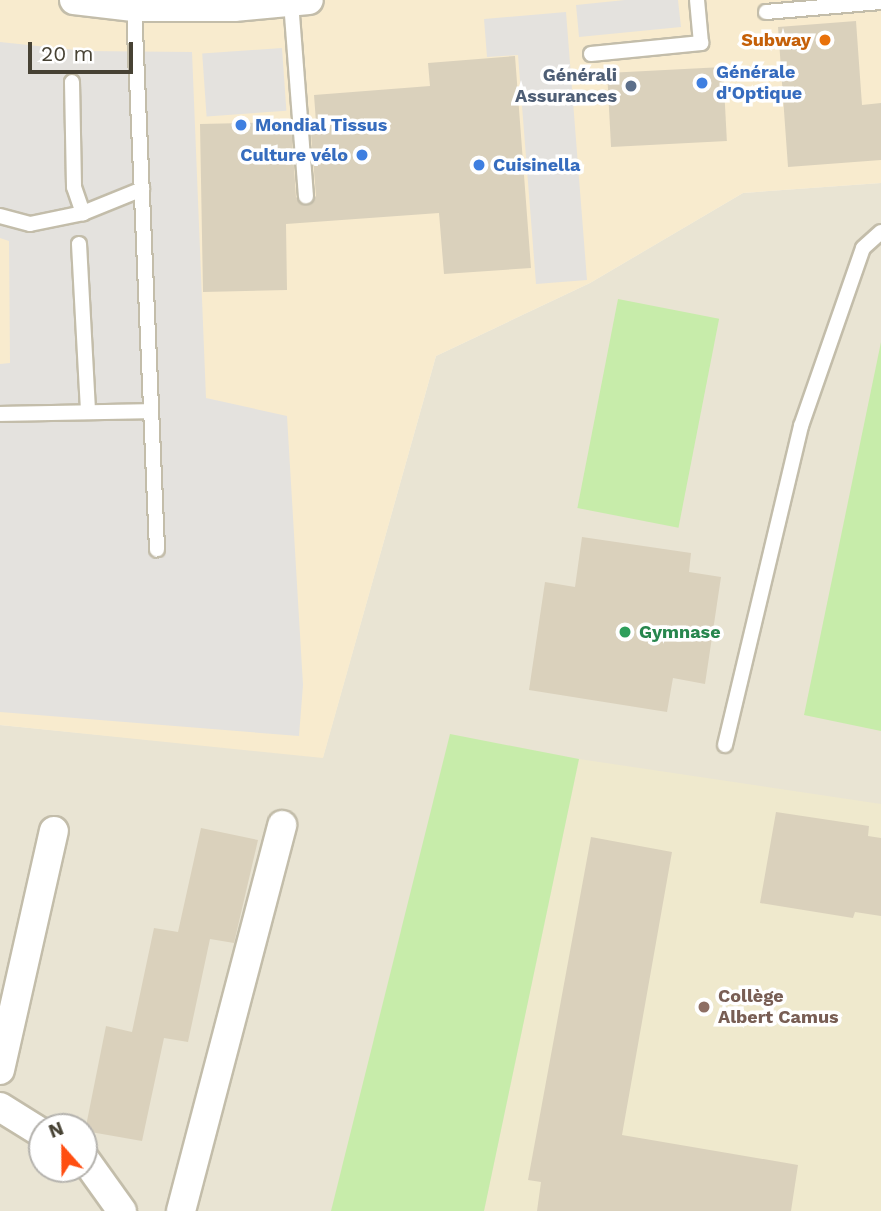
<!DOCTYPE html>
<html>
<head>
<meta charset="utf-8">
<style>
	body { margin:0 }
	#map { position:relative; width:881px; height:1211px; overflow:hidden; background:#f4f1e5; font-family:"Work Sans",sans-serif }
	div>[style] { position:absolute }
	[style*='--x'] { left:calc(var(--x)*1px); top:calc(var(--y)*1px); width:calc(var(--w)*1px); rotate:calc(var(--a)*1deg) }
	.residential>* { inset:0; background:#e9e4d3 }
	.commercial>* { inset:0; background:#f8ebce }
	.education>* { inset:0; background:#efe9cd }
	.green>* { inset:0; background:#c7ecaa; transform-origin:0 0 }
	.parking>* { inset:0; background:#e4e2de; transform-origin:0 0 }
	.building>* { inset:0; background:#dad1bc; transform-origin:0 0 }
	.roads { filter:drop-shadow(2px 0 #c3bdaa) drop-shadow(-2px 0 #c3bdaa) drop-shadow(0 2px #c3bdaa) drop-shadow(0 -2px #c3bdaa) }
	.lane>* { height:14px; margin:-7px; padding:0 7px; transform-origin:7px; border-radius:7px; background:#fff }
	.street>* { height:28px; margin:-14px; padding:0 14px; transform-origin:14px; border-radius:14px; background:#fff }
	.dots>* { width:19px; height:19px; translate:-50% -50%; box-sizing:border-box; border:4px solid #fff; border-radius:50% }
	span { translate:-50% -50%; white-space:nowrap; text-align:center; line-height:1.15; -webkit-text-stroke:7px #fff; paint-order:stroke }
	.food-label { font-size:18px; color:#c56008; font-weight:700 }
	.right { translate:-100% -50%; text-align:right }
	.shop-label { font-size:18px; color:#366cbe; font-weight:700 }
	.left { translate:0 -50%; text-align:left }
	.service-label { font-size:18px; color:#4e5e75; font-weight:700 }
	.leisure-label { font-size:18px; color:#27864d; font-weight:700 }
	.education-label { font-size:18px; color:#785e54; font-weight:700 }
	.north { position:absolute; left:28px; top:1113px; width:70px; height:70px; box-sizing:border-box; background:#fff; border:2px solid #b5b3ae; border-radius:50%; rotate:339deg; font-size:19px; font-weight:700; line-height:28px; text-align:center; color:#474234 }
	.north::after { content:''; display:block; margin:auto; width:24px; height:32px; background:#ff4e11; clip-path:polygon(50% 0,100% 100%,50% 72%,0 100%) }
	.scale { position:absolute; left:28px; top:42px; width:105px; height:32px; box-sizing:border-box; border:4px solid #474234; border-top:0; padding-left:9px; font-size:21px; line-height:24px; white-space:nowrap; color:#474234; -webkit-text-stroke:5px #fff; paint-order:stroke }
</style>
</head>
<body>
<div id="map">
	<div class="residential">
		<i style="clip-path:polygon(evenodd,881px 183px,881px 1211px,0 1211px,0 725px,323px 757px,436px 356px,590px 283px,743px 193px,881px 183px,42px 1127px,84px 1127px,84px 1169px,42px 1169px,42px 1127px)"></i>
	</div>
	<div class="commercial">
		<i style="clip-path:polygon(0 0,881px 0,881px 183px,743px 193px,590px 283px,436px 356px,323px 758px,0 725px)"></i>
	</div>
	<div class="education">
		<i style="clip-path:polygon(579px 759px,881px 804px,881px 1211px,484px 1211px)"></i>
	</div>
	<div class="green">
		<i style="left:618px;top:299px;width:103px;height:213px;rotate:11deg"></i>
		<i style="clip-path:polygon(881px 342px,881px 731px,804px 715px)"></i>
		<i style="clip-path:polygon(450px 734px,579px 759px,484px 1211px,331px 1211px)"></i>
	</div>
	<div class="parking">
		<i style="clip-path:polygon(625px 0,678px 0,681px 27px,579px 37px,576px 5px)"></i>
		<i style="clip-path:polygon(566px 12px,587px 280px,536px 284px,518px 55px,487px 57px,484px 19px)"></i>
		<i style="clip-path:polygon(0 42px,85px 51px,192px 52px,206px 398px,287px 416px,303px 685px,299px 736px,0 712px,0 364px,10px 363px,9px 241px,0 238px)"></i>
		<i style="left:282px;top:48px;width:63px;height:80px;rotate:86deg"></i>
	</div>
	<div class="building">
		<i style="clip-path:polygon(856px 21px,862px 105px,881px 103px,881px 160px,788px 167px,778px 27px)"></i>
		<i style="clip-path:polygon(515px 56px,531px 268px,444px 274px,439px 213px,286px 224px,287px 290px,203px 292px,200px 124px,291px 122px,296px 197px,307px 205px,316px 196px,310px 122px,316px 122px,314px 95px,430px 86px,428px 63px)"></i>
		<i style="left:723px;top:67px;width:74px;height:116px;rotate:87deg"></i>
		<i style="clip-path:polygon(582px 537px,691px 553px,689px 572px,721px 577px,705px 684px,673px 678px,667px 712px,529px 690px,545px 582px,575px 587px)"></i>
		<i style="clip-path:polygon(776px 812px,869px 826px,868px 836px,881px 838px,881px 916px,855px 912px,853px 918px,760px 903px)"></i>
		<i style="clip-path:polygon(201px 828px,258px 840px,234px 943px,210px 939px,188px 1042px,164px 1038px,142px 1141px,85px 1131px,106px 1026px,132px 1032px,154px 928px,178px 932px)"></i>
		<i style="clip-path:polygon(591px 837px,672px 852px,622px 1135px,798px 1165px,791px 1211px,537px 1211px,541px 1182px,528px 1180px)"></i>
	</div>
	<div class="roads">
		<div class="lane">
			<i style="--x:291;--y:2;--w:195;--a:85.6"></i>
			<i style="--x:134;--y:7;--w:543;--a:87.57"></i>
			<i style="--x:766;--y:12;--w:115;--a:-5"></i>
			<i style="--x:591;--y:54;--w:111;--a:-5.7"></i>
			<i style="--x:701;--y:43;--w:43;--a:-95.3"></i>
			<i style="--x:72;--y:82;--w:105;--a:88.9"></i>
			<i style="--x:74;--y:187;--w:28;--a:71"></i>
			<i style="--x:0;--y:216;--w:31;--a:15"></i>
			<i style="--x:30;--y:224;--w:54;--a:-11.7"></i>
			<i style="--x:83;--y:213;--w:64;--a:-22.1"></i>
			<i style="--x:79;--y:244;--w:168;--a:86.9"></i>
			<i style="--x:0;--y:414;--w:151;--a:-1.1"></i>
			<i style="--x:725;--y:745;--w:328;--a:-76.6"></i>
			<i style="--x:801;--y:426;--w:188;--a:-70.8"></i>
			<i style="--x:863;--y:248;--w:24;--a:-42"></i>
		</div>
		<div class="street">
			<i style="--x:74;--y:0;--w:60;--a:6.7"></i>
			<i style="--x:134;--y:7;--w:100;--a:0"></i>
			<i style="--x:234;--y:7;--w:75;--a:-5.3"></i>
			<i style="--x:0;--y:1070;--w:245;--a:-77.3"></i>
			<i style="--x:0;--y:1107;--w:49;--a:31.8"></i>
			<i style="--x:84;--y:1158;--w:65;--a:54.4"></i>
			<i style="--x:181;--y:1211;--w:399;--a:-75.3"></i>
		</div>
	</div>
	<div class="dots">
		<i style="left:825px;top:40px;background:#e8710a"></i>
		<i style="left:702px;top:83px;background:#3f7fe0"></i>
		<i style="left:631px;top:86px;background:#5c6f8a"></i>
		<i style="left:241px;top:125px;background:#3f7fe0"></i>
		<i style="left:362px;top:155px;background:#3f7fe0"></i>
		<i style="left:479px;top:165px;background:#3f7fe0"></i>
		<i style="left:625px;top:632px;background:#2e9e5b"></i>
		<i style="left:704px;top:1007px;background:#8d6e63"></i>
	</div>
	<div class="food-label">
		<span class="right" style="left:811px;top:40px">Subway</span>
	</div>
	<div class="shop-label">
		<span class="left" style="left:716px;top:83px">Générale<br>d'Optique</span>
		<span class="left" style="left:255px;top:125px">Mondial Tissus</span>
		<span class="right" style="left:348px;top:155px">Culture vélo</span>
		<span class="left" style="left:493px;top:165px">Cuisinella</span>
	</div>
	<div class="service-label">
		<span class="right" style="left:617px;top:86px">Générali<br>Assurances</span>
	</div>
	<div class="leisure-label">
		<span class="left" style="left:639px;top:632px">Gymnase</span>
	</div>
	<div class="education-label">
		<span class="left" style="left:718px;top:1007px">Collège<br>Albert Camus</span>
	</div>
	<div class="north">N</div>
	<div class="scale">20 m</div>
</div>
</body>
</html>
